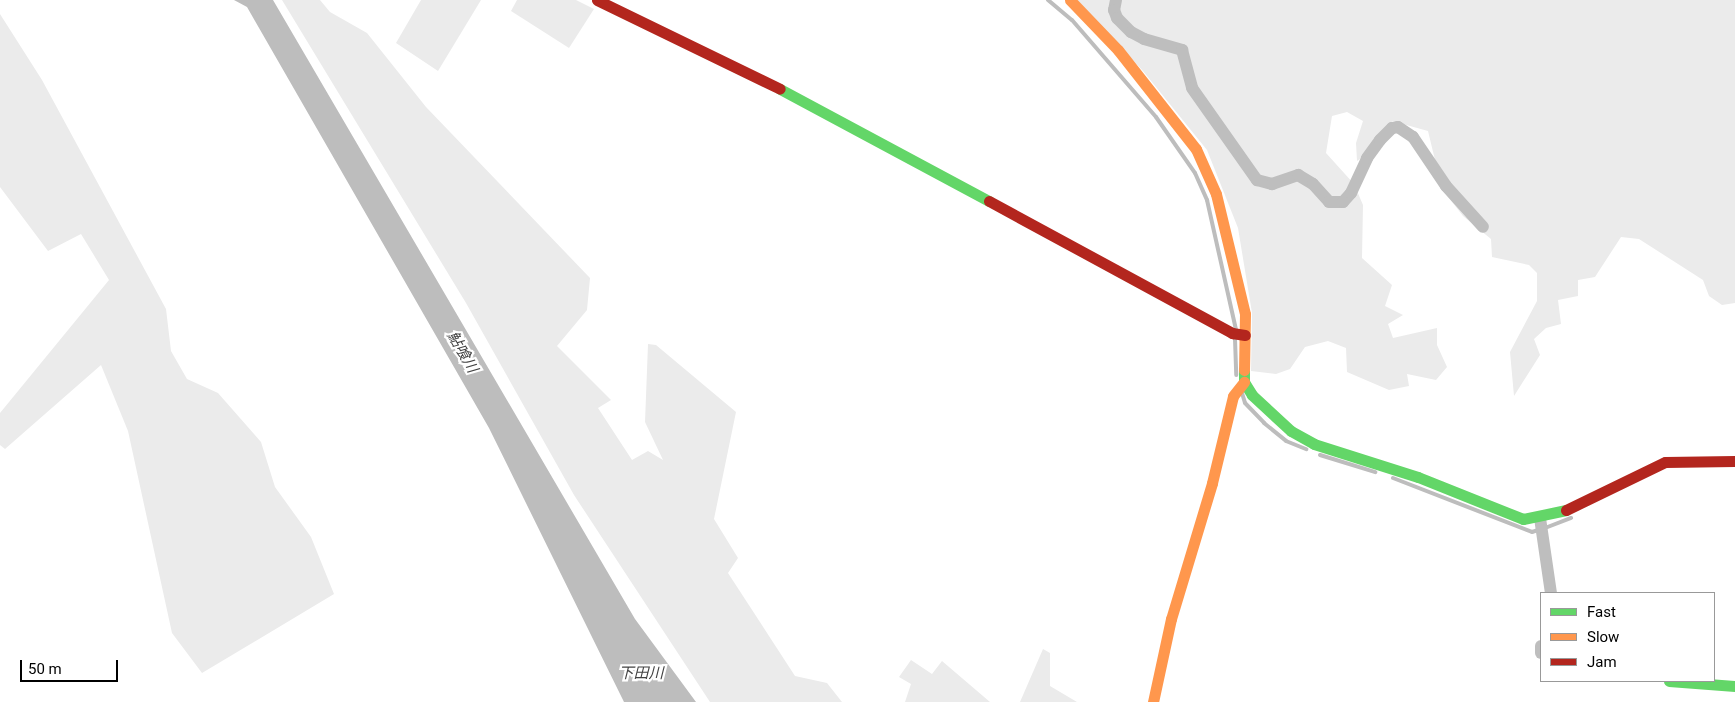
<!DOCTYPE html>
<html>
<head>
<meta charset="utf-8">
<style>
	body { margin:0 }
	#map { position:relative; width:1735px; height:702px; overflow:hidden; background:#fff; font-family:Roboto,"Noto Sans JP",sans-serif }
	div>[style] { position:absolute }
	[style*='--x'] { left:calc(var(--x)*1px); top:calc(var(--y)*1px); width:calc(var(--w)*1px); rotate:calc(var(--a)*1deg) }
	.green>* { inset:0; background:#ebebeb }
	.water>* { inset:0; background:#bdbdbd }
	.stream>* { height:4px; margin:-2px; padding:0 2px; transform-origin:2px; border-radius:2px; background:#bdbdbd }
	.street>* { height:12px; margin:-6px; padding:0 6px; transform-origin:6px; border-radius:6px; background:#bebebe }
	.fast>* { height:11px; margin:-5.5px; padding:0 5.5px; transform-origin:5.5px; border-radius:5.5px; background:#63d668 }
	.slow>* { height:11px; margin:-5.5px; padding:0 5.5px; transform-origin:5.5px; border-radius:5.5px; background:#ff974d }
	.jam>* { height:11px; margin:-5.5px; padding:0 5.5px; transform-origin:5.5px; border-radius:5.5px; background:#b3261e }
	span { translate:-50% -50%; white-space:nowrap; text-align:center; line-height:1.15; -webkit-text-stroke:4.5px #fff; paint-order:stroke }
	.water-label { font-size:15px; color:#424242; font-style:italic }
	.legend { position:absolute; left:1540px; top:592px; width:175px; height:90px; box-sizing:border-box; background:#fff; border:1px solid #999; margin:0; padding:6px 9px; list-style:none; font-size:15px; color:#000 }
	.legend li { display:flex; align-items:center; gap:10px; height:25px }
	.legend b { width:25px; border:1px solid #999 }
	.scale { position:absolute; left:20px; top:660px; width:98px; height:22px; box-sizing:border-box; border:2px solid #000; border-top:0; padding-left:6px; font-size:15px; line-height:18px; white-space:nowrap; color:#000; -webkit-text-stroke:4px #fff; paint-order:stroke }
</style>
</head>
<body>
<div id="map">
	<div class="green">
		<i style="clip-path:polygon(282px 0,320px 0,330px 12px,367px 33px,426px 107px,590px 278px,587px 310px,557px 346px,611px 400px,598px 408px,632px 460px,648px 451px,663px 460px,645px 422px,648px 344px,656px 345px,736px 412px,714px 519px,738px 558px,728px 573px,795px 676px,827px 683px,842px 702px,710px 702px,574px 495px,466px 303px)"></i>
		<i style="clip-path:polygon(421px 0,481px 0,438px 71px,396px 43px)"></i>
		<i style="clip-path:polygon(517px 0,576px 0,594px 9px,569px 48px,511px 11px)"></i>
		<i style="clip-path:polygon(1077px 0,1735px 0,1735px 303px,1722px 305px,1709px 296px,1703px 280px,1639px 239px,1621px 237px,1595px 277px,1578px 280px,1578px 296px,1558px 300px,1561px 324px,1546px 328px,1534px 339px,1540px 355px,1514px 396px,1510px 352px,1537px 301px,1537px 273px,1529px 265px,1492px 257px,1491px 239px,1463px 216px,1442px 189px,1428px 131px,1392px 121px,1382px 145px,1357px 161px,1356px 143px,1363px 121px,1347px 112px,1332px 116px,1326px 153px,1354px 184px,1363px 205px,1362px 258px,1392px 285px,1385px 306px,1403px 315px,1388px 324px,1393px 338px,1437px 328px,1437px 345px,1447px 367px,1436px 380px,1407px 374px,1409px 386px,1389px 390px,1347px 372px,1346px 348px,1328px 341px,1305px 347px,1290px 369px,1276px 374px,1251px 371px,1252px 313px,1238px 228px,1207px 150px,1143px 71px)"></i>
		<i style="clip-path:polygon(0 14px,42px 80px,166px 309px,171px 351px,187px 379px,218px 393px,261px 442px,275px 487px,311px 537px,334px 594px,202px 673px,172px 633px,128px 431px,101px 365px,5px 449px,0 445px,0 413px,109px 280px,81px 234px,48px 251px,0 187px)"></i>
		<i style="clip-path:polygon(1043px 649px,1050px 653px,1050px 686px,1077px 702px,1020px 702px)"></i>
		<i style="clip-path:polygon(911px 660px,932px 674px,942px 661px,990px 702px,905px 702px,911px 684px,899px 677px)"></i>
	</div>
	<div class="water">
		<i style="clip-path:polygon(234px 0,273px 0,635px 619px,696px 702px,624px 702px,489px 428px,247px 7px)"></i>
	</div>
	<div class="stream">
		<i style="--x:1048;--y:0;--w:31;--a:40"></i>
		<i style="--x:1072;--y:20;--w:128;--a:49.1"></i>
		<i style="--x:1156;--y:117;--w:68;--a:55.1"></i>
		<i style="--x:1195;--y:173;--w:30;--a:66"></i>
		<i style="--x:1207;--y:200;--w:133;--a:77.4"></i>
		<i style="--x:1235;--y:339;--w:36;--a:88"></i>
		<i style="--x:1242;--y:393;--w:10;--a:73"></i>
		<i style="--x:1245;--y:403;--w:28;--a:46"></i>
		<i style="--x:1264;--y:423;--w:28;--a:39"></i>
		<i style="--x:1286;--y:441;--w:22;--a:22"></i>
		<i style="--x:1320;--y:455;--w:58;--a:17.2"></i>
		<i style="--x:1393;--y:478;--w:149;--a:21.2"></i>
		<i style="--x:1532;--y:532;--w:6;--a:-18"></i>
		<i style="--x:1545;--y:528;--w:28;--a:-21"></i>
	</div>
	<div class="street">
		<i style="--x:1116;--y:0;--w:10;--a:101"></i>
		<i style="--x:1114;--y:10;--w:9;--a:69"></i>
		<i style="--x:1117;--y:18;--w:20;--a:45"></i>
		<i style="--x:1131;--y:32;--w:15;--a:28"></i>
		<i style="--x:1144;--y:39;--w:40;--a:16"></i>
		<i style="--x:1182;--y:50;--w:39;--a:75"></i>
		<i style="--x:1192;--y:88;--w:113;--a:54.8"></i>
		<i style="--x:1257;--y:180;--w:16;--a:15"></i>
		<i style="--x:1272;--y:184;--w:28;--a:-19"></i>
		<i style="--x:1298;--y:175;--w:17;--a:31"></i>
		<i style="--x:1313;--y:184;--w:24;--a:48"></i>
		<i style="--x:1329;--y:202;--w:14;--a:0"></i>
		<i style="--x:1343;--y:202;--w:12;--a:-48"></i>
		<i style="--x:1351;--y:193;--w:38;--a:-65"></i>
		<i style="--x:1367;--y:158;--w:22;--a:-54"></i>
		<i style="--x:1380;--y:140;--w:17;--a:-45"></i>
		<i style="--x:1392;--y:128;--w:6;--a:-9"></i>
		<i style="--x:1398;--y:127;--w:18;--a:34"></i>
		<i style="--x:1413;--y:137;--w:59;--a:56"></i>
		<i style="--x:1446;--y:186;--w:55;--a:47.9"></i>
		<i style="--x:1540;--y:518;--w:76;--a:81.7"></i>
		<i style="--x:1541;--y:646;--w:7;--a:90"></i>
	</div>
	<div class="fast">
		<i style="--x:780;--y:89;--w:237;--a:28.2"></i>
		<i style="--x:1244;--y:370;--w:12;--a:90"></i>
		<i style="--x:1244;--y:382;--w:15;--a:58"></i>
		<i style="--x:1252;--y:395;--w:53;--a:42.7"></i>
		<i style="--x:1291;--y:431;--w:26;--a:29"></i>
		<i style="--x:1314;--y:444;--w:109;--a:17.6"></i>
		<i style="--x:1418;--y:477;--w:113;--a:21.8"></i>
		<i style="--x:1523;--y:519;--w:44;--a:-11.8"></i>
		<i style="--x:1669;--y:681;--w:66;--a:4.3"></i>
	</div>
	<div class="slow">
		<i style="--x:1070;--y:0;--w:69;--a:46.2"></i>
		<i style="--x:1118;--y:50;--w:126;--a:51.8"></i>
		<i style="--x:1196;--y:149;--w:49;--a:66"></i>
		<i style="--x:1216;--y:194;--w:123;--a:76.4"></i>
		<i style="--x:1245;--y:314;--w:56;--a:91"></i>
		<i style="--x:1153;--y:702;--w:85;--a:-77.8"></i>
		<i style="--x:1171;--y:619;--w:142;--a:-73.2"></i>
		<i style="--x:1212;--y:483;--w:89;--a:-76.4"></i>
		<i style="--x:1233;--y:396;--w:18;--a:-52"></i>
	</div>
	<div class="jam">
		<i style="--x:597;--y:0;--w:203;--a:25.9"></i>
		<i style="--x:989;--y:201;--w:277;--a:28.5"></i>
		<i style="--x:1232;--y:333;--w:13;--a:9"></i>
		<i style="--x:1566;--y:510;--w:110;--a:-25.9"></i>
		<i style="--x:1665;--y:462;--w:70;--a:-0.8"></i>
	</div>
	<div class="water-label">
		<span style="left:462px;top:352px;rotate:60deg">鮎喰川</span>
		<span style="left:641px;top:674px">下田川</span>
	</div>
	<ul class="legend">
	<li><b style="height:6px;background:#63d668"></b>Fast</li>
	<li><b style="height:6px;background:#ff974d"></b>Slow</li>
	<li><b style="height:6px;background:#b3261e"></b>Jam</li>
	</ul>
	<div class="scale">50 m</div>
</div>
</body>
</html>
